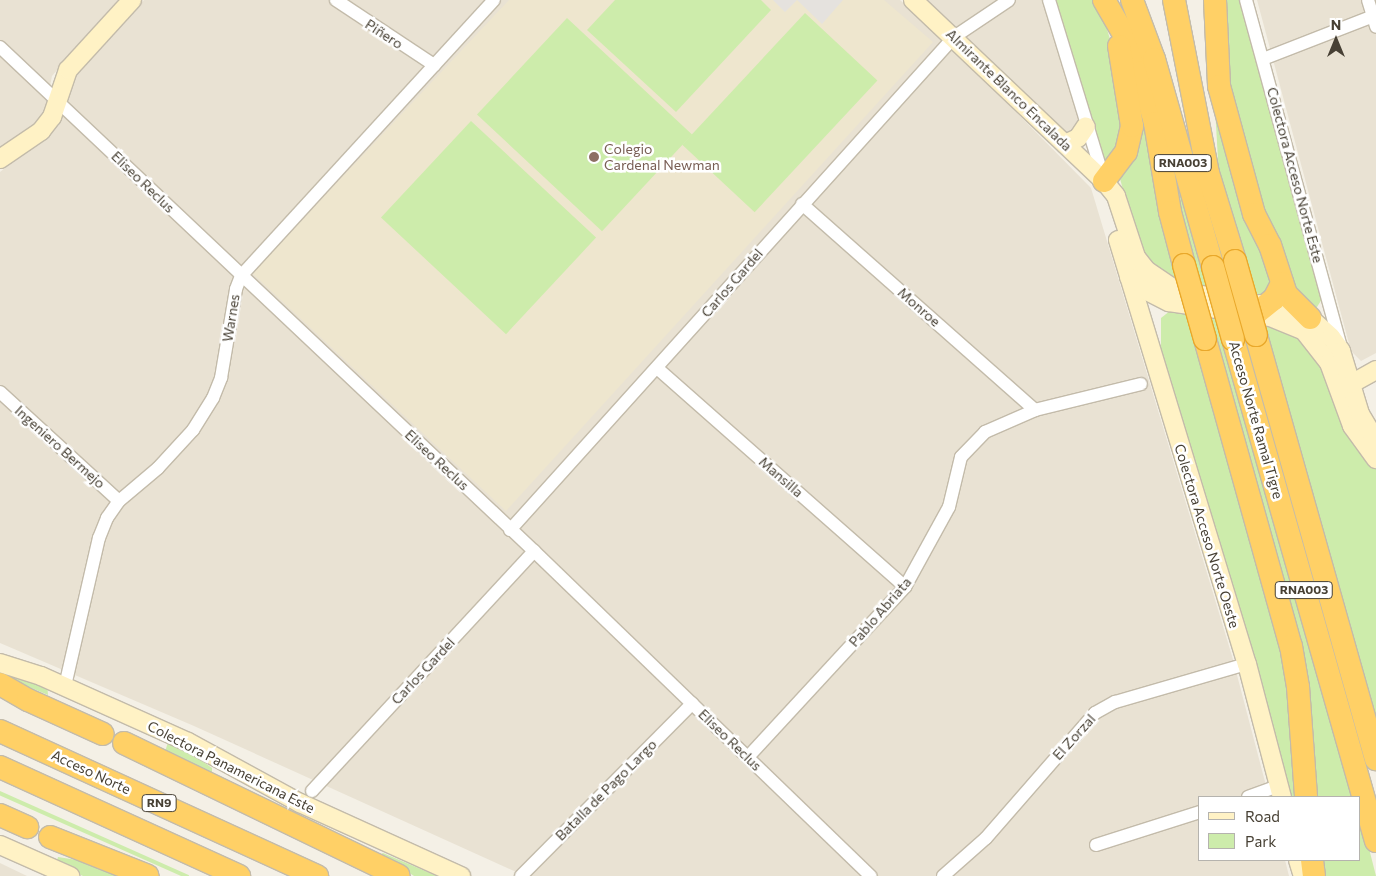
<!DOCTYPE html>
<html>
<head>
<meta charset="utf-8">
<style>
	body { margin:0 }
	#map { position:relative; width:1376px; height:876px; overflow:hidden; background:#f4f0e6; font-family:Commissioner,sans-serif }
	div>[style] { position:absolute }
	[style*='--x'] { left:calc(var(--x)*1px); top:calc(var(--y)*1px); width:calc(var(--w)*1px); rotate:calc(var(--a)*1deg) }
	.residential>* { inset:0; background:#e9e2d3 }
	.education>* { inset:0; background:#eee6ce }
	.green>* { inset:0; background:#cdecab; transform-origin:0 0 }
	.parking>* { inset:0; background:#e5e2de }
	.roads { filter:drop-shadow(1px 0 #c3bbaa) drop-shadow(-1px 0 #c3bbaa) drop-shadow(0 1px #c3bbaa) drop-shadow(0 -1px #c3bbaa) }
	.street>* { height:12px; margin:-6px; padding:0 6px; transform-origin:6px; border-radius:6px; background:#fff }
	.secondary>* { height:18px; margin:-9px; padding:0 9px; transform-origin:9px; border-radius:9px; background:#fff2c5 }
	.highway>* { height:22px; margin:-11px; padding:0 11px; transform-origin:11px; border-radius:11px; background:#ffd066 }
	.bridges { filter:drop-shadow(1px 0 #e9a82b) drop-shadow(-1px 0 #e9a82b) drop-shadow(0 1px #e9a82b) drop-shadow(0 -1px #e9a82b) }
	.highway-bridge>* { height:22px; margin:-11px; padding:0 11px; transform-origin:11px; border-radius:11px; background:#ffd066 }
	.dots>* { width:14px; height:14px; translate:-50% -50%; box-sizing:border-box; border:2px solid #fff; border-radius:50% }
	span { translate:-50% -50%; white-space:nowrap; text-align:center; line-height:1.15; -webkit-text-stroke:5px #fff; paint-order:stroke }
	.shield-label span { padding:1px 4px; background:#fff; border:1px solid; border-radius:4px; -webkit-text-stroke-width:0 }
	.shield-label { font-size:12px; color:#474034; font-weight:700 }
	.street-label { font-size:14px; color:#474034 }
	.education-label { font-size:14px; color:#785e54 }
	.left { translate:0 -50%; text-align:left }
	.legend { position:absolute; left:1198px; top:796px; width:162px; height:65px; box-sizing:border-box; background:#fff; border:1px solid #b5b3ae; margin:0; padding:6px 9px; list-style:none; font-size:15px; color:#474034 }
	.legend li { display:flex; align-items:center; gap:10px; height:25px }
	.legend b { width:25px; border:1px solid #b5b3ae }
	.north { position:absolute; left:1311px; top:15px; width:50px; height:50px; -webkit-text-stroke:4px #fff; paint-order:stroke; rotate:0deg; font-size:14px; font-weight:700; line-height:20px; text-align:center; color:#474034 }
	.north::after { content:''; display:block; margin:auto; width:18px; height:22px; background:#474034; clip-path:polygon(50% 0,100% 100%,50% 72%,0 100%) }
</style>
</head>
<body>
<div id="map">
	<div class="residential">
		<i style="clip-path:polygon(0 0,118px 0,52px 76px,45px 111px,35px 125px,0 148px)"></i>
		<i style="clip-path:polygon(144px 0,900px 0,957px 52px,1091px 188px,1232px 656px,1269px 797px,1200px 797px,1200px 860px,1285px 860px,1289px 876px,525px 876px,194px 726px,0 643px,0 172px,59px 125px,74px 77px)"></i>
		<i style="clip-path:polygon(922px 0,1042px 0,1078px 119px,1077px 127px,1069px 137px)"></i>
		<i style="clip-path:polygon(1257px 0,1376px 0,1376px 353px,1361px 361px,1351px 351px)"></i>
		<i style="clip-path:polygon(0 863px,27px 876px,0 876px)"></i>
	</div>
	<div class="education">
		<i style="clip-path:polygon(509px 0,884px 0,933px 42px,506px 511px,252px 273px)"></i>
	</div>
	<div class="green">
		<i style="clip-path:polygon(615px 0,761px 0,771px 10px,676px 112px,587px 30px)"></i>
		<i style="clip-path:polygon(1053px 0,1096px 0,1101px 10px,1115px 55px,1128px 122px,1110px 161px,1101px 159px)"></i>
		<i style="clip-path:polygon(1218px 0,1241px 0,1322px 299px,1317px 307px,1312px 308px,1302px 303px,1267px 221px,1232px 110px)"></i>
		<i style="left:805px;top:13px;width:99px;height:180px;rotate:43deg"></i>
		<i style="left:567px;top:18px;width:171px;height:132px;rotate:43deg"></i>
		<i style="clip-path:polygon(1139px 95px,1157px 106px,1211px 290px,1174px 282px,1141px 256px,1119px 175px)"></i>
		<i style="clip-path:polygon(1215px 107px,1276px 293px,1252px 298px,1219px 178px)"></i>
		<i style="left:471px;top:121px;width:171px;height:132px;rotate:43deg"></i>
		<i style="clip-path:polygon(1175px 307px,1185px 308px,1283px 634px,1303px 797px,1291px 797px,1161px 353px,1161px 318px)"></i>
		<i style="clip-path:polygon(1199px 310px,1218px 312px,1356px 797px,1315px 797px,1308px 717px)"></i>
		<i style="clip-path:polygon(1257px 318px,1309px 338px,1376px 469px,1376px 740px)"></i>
		<i style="clip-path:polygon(0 668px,47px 683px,48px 695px,0 675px)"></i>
		<i style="clip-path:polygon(168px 742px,198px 758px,212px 768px,212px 773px,165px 752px)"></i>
		<i style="left:0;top:791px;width:207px;height:4px;rotate:24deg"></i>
		<i style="clip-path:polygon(1360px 813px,1376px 876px,1323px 876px,1320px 860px,1360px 860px)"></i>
		<i style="clip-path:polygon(383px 853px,437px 876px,414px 876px,381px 854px)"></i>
		<i style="clip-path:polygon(58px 857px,77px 860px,131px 876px,83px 876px,56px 864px)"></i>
	</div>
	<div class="parking">
		<i style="clip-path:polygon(773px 0,843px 0,822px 24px,797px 0,785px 12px)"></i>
	</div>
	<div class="roads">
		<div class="street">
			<i style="--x:336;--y:0;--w:118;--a:33.6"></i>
			<i style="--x:1049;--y:0;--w:185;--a:73"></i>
			<i style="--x:1246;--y:0;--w:357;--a:74.7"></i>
			<i style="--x:1368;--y:0;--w:28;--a:73"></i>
			<i style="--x:0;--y:47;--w:734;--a:43.34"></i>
			<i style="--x:534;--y:551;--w:468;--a:44"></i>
			<i style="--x:1263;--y:59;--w:121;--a:-21.3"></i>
			<i style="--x:802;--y:204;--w:311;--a:41.5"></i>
			<i style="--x:657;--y:368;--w:331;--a:41.4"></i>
			<i style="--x:0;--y:392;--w:161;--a:42.5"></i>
			<i style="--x:510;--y:530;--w:663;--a:-47.99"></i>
			<i style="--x:954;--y:37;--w:66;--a:-33.9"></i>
			<i style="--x:65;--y:686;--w:152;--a:-77.1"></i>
			<i style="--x:99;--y:538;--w:22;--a:-68"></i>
			<i style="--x:107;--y:518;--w:21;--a:-55"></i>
			<i style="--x:119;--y:501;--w:51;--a:-40.2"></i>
			<i style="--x:158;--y:468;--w:52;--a:-47.4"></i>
			<i style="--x:193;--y:430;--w:38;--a:-58"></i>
			<i style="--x:213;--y:398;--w:22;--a:-68"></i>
			<i style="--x:221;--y:378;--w:90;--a:-80.4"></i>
			<i style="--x:236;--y:289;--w:14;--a:-69"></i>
			<i style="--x:241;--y:276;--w:374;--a:-47.5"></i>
			<i style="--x:748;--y:757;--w:231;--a:-47.3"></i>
			<i style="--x:905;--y:587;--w:91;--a:-61.2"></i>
			<i style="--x:949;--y:507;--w:51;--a:-76.5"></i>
			<i style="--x:961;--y:457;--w:35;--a:-46"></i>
			<i style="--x:985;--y:432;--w:55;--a:-23.7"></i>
			<i style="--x:1035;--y:410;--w:109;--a:-13.8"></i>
			<i style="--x:312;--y:791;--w:327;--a:-47.2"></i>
			<i style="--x:1248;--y:797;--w:33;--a:-20"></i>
			<i style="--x:1096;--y:845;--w:109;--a:-17.6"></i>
			<i style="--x:521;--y:876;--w:243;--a:-45.2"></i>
			<i style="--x:943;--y:876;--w:57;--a:-41.5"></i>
			<i style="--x:986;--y:838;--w:166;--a:-48.9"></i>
			<i style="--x:1095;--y:713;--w:23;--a:-29"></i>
			<i style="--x:1115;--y:702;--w:137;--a:-16.1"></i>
		</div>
		<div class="secondary">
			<i style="--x:913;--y:0;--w:263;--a:43.5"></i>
			<i style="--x:1104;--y:181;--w:19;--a:51"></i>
			<i style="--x:1116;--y:196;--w:64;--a:71.8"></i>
			<i style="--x:1136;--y:257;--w:16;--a:52"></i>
			<i style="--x:1146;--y:270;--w:37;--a:34"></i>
			<i style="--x:1177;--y:291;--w:57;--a:9.1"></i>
			<i style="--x:1065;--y:144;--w:14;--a:-25"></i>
			<i style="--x:1078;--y:138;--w:14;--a:-56"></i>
			<i style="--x:0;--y:159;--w:50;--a:-34.3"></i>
			<i style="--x:41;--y:131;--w:18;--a:-52"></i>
			<i style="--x:52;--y:117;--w:50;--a:-71.2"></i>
			<i style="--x:68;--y:70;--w:95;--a:-47.6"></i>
			<i style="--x:1118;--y:240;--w:443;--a:73.1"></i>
			<i style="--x:1247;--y:664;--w:138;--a:75.3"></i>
			<i style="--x:1129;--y:277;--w:18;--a:41"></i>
			<i style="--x:1143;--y:289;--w:29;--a:27"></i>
			<i style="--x:1169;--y:302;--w:102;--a:8.4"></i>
			<i style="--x:1270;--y:317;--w:37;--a:22"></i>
			<i style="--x:1304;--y:331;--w:41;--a:52"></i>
			<i style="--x:1329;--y:363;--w:67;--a:69.9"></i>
			<i style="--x:1352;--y:426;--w:41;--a:54"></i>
			<i style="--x:1259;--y:304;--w:53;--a:15.4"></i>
			<i style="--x:1310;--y:318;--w:28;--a:42"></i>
			<i style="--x:1331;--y:337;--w:17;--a:54"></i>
			<i style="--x:1341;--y:351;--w:66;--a:73.2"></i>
			<i style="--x:1360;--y:414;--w:31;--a:59"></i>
			<i style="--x:1351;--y:384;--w:29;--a:-29"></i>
			<i style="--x:0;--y:663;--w:43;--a:17.6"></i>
			<i style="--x:41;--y:676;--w:161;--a:24.2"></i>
			<i style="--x:188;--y:742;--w:128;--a:28.6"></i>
			<i style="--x:300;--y:803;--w:177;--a:24.4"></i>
			<i style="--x:0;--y:845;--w:77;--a:23.9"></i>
			<i style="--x:1298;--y:860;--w:17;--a:73"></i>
		</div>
		<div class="highway">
			<i style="--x:1104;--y:0;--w:58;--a:59.9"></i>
			<i style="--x:1133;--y:50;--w:23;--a:70"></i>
			<i style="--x:1141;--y:72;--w:53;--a:74.6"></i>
			<i style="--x:1155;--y:123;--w:90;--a:80.4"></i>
			<i style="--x:1170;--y:212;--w:55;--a:75.2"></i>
			<i style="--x:1132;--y:0;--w:63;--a:69.6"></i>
			<i style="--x:1154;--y:59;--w:216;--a:74.2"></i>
			<i style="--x:1174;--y:0;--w:176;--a:78.9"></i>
			<i style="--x:1208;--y:173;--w:92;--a:72.9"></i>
			<i style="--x:1215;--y:0;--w:86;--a:87.3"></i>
			<i style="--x:1219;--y:86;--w:133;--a:74.7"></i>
			<i style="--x:1254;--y:214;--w:35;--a:63"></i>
			<i style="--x:1270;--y:245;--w:52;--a:71.9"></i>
			<i style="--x:1286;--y:294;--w:34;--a:45"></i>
			<i style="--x:1104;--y:181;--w:36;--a:-53"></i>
			<i style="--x:1126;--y:152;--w:27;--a:-77"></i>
			<i style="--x:1132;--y:126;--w:81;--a:-99.2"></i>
			<i style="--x:1254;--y:315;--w:26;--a:-39"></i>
			<i style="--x:1274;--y:299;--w:18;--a:-63"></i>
			<i style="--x:1256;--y:335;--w:441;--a:74.2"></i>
			<i style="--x:1205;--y:339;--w:319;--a:74.4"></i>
			<i style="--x:1291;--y:646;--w:42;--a:80.3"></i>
			<i style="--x:1298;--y:687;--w:110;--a:85.8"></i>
			<i style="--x:1233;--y:339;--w:522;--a:74.1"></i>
			<i style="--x:0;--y:684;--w:32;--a:30"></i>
			<i style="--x:28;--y:700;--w:82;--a:24.4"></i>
			<i style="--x:0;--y:731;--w:349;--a:24.6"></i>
			<i style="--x:124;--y:743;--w:305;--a:25.8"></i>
			<i style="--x:0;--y:767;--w:263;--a:24.5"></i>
			<i style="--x:0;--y:815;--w:30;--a:24"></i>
			<i style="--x:50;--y:837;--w:105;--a:21.7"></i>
			<i style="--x:1312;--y:860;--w:16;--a:83"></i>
		</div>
	</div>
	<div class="bridges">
		<div class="highway-bridge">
			<i style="--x:1235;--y:261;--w:77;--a:74.2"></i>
			<i style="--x:1184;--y:265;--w:77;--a:74.2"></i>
			<i style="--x:1213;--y:267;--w:75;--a:74.5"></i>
		</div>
	</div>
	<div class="dots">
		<i style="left:594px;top:157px;background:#8d6e63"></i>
	</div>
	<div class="shield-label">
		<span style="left:1183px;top:163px">RNA003</span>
		<span style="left:1304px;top:590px">RNA003</span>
		<span style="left:159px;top:803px">RN9</span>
	</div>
	<div class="street-label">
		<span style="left:384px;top:34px;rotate:33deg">Piñero</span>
		<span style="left:1009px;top:90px;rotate:44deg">Almirante Blanco Encalada</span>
		<span style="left:1295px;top:175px;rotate:75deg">Colectora Acceso Norte Este</span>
		<span style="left:143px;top:182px;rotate:44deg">Eliseo Reclus</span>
		<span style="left:732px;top:283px;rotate:-49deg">Carlos Gardel</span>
		<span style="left:919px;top:307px;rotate:41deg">Monroe</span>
		<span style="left:231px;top:318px;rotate:-81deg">Warnes</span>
		<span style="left:1256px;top:420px;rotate:74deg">Acceso Norte Ramal Tigre</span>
		<span style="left:60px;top:447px;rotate:42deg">Ingeniero Bermejo</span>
		<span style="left:437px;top:460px;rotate:43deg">Eliseo Reclus</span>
		<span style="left:781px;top:477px;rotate:41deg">Mansilla</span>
		<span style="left:1207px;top:536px;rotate:73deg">Colectora Acceso Norte Oeste</span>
		<span style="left:880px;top:612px;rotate:-49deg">Pablo Abriata</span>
		<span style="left:423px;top:671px;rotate:-47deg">Carlos Gardel</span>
		<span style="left:1074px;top:737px;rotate:-48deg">El Zorzal</span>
		<span style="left:730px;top:740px;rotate:44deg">Eliseo Reclus</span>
		<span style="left:231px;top:767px;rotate:27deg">Colectora Panamericana Este</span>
		<span style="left:91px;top:772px;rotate:25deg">Acceso Norte</span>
		<span style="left:606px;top:790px;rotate:-45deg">Batalla de Pago Largo</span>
	</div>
	<div class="education-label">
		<span class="left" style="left:604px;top:157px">Colegio<br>Cardenal Newman</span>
	</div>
	<ul class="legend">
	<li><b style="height:6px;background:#fff2c5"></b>Road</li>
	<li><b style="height:14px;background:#cdecab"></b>Park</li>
	</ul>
	<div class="north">N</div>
</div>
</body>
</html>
